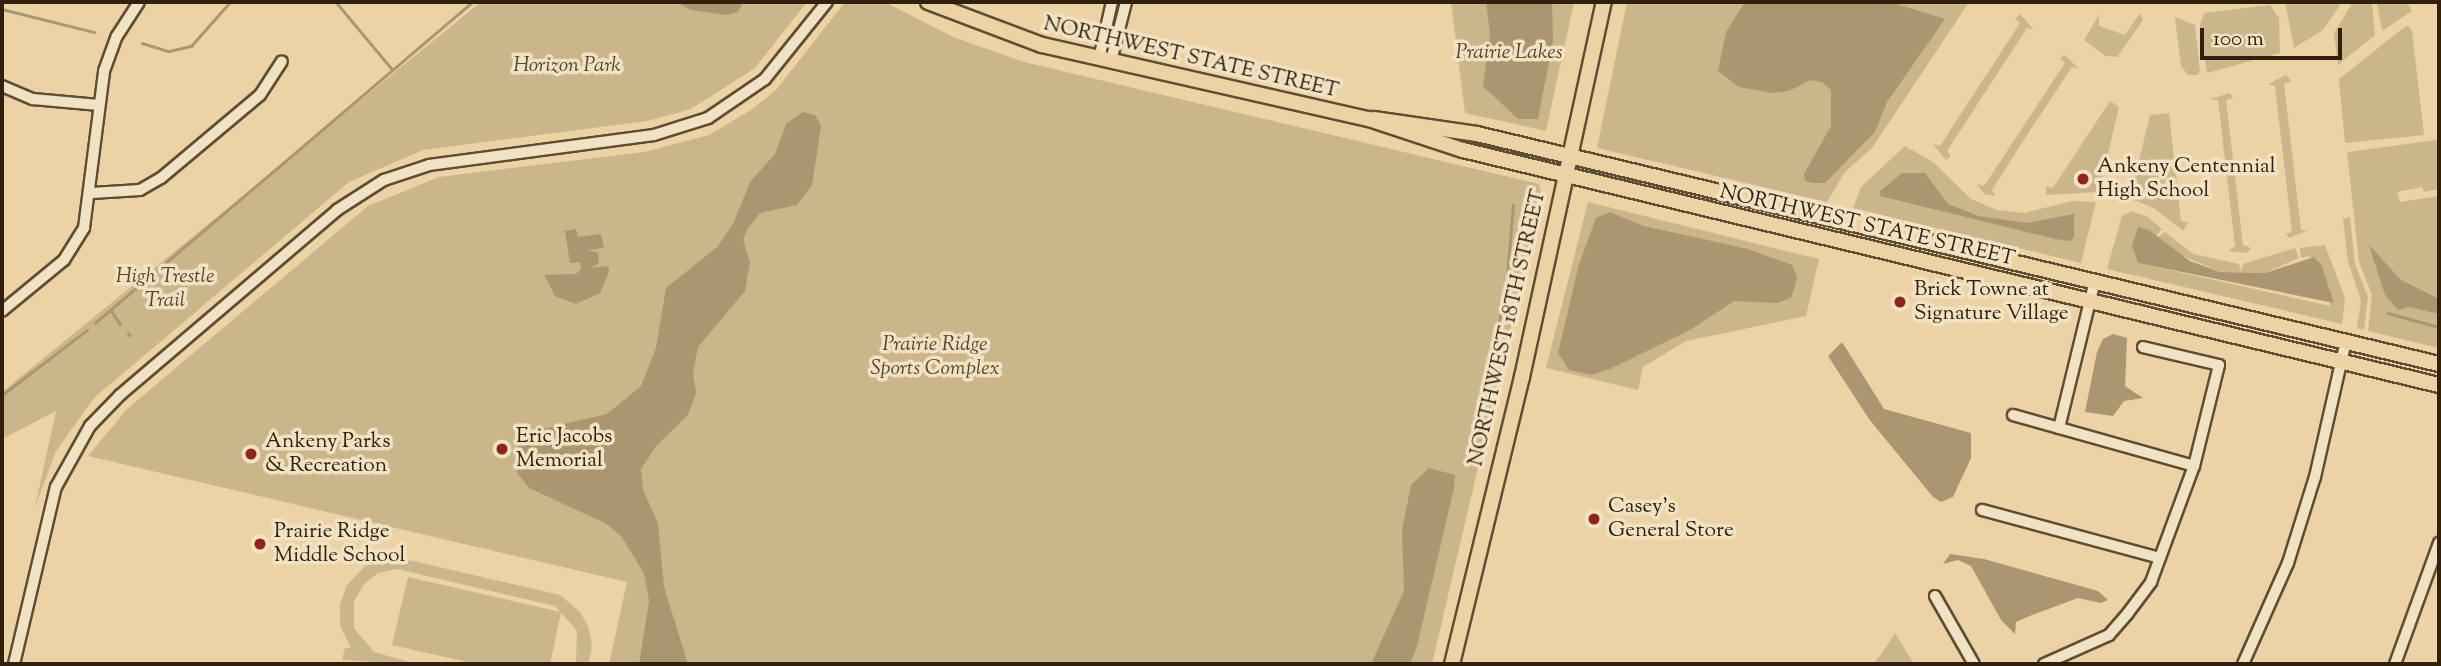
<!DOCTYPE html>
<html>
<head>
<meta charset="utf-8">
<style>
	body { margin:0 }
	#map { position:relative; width:2441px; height:666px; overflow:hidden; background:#ebd3a5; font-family:"Sorts Mill Goudy",serif }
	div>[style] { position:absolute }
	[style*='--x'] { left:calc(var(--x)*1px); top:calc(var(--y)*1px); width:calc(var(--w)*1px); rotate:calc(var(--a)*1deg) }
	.green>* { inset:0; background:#cbb58b }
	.water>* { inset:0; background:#ab9671 }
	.stream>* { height:2.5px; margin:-1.25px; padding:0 1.25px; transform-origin:1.25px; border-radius:1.25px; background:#ab9671 }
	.roads { filter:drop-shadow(2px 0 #5f4d33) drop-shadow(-2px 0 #5f4d33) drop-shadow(0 2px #5f4d33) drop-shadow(0 -2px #5f4d33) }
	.minor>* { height:10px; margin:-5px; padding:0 5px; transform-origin:5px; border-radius:5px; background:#f2e2c4 }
	.major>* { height:14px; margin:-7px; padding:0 7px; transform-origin:7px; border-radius:7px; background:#ebd3a5 }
	.dots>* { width:19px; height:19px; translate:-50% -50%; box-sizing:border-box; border:4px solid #f2e2c4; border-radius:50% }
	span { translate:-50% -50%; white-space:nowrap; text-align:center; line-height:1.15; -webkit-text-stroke:7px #f2e2c4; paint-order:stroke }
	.park-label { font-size:21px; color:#57452c; font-style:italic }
	.street-label { font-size:21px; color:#30200d }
	.poi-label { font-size:21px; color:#30200d }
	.left { translate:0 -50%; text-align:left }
	.frame { position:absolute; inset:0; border:4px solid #30200d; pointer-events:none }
	.scale { position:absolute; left:2200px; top:28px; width:142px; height:32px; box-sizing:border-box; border:4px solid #30200d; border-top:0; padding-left:9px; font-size:21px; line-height:24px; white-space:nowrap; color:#30200d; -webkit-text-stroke:5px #f2e2c4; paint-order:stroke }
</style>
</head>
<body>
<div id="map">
	<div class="green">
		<i style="clip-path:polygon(481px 2px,807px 2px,755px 68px,691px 109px,647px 121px,423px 150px,349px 182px,94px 398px,56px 451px,35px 507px,56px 411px,2px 439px,2px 392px)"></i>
		<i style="clip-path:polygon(845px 2px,885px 2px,953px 37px,1024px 62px,1539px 184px,1542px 195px,1432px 664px,609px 664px,627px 582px,88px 456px,127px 409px,368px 206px,439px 177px,644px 152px,709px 135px,751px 110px,776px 90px)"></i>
		<i style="clip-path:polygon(1451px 2px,1574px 2px,1546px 131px,1465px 113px)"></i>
		<i style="clip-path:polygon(1627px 2px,1969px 2px,1872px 148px,1845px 172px,1827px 202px,1597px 148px)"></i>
		<i style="clip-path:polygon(2285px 2px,2342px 2px,2323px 30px,2294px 48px)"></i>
		<i style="clip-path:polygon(2353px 2px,2372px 2px,2375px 35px,2338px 65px,2334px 33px)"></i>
		<i style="clip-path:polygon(2377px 2px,2406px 2px,2412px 11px,2382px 31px)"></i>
		<i style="clip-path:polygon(2270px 5px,2279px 18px,2280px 53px,2207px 73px,2200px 25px,2204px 13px)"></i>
		<i style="clip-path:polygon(2140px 13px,2143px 20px,2117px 57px,2106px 56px,2084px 40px,2099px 15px,2099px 26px,2125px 35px)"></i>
		<i style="clip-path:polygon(2020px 14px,2034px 30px,2027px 28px,1947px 151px,1951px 156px,1946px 160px,1933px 144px,1940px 146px,2020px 23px,2015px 19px)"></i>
		<i style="clip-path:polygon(2175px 17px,2195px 25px,2200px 72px,2197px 75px,2188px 75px,2181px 66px)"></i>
		<i style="clip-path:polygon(2407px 25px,2412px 30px,2424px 135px,2345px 143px,2339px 79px)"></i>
		<i style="clip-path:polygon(2065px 55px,2079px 69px,2072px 67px,2025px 138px,1992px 190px,1996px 196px,1984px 194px,1977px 184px,1984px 186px,2065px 63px,2060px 58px)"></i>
		<i style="clip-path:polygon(2286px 75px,2291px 81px,2284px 84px,2301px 230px,2307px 231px,2289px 238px,2286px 234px,2292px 232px,2275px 86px,2268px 84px)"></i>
		<i style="clip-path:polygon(2230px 93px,2233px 98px,2226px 100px,2243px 245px,2251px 248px,2247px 253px,2228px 251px,2235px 246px,2218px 100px,2210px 99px)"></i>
		<i style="clip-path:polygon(2110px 101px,2119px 107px,2099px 192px,2046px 195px,2046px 186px,2053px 188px)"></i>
		<i style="clip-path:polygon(2169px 113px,2181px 221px,2188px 222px,2183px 231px,2155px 209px,2130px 198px,2150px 115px)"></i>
		<i style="clip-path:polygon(2437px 140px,2439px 189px,2424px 192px,2422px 187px,2397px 192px,2400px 202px,2439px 196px,2439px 348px,2368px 331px,2372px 295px,2359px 262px,2347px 152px)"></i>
		<i style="clip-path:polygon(1905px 146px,1933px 162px,1971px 199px,1997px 210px,2024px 213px,2072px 201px,2096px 202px,2081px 263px,1853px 208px,1861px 187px)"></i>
		<i style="clip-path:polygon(1588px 202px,1819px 259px,1806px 316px,1686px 341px,1643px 367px,1638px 390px,1546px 368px)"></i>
		<i style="clip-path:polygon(2131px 211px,2148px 217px,2162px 229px,2155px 237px,2149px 230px,2138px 263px,2330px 306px,2321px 264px,2308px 256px,2301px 258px,2300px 248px,2325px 245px,2345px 298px,2342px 324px,2107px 269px,2122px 216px)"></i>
		<i style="clip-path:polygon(2350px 217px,2355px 264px,2368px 297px,2364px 330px,2357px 328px,2361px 300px,2348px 262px,2343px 219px)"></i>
		<i style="clip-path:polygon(2165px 232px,2193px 254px,2239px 264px,2241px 272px,2243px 264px,2295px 248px,2299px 258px,2265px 273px,2220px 272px,2177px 253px,2157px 238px)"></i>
		<i style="clip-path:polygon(396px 557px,560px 595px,580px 612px,588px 626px,592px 645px,589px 664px,576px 664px,577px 631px,555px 606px,397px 569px,378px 573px,364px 584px,354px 601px,354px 628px,374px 652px,416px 664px,342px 660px,345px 648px,351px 648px,340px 625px,340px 605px,347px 585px,365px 566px)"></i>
		<i style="clip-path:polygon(408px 577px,561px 612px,550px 664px,476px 664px,392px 645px)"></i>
		<i style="clip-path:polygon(1895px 633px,1914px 664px,1873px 664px,1882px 653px)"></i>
	</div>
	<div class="water">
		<i style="clip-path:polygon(676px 2px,743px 2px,738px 12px,726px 15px,691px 10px)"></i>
		<i style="clip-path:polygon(1486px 2px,1552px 2px,1553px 41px,1538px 119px,1518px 119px,1483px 86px,1490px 33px)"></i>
		<i style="clip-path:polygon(1745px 2px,1890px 2px,1945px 19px,1887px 102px,1875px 132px,1825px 183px,1814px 183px,1805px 181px,1804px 174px,1831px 126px,1831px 90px,1822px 82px,1810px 80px,1789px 91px,1772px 93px,1739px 87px,1718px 71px,1726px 32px)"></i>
		<i style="clip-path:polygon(803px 112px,815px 115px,821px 126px,812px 185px,797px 205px,760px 213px,747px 230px,743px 240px,750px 262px,745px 291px,698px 347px,693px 373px,696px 393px,688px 415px,657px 445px,641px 469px,643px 490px,658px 523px,664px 587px,688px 664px,639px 664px,649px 601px,644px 573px,621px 536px,605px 523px,529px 488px,517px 473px,518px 445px,530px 432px,607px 414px,641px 386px,656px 348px,666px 288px,717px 247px,733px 224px,750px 182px,775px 154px,786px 124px)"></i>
		<i style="clip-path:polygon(1902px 173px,1925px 173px,1948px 204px,1979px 216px,2027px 223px,2074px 214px,2074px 237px,2071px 241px,2055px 239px,1880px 196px,1880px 191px)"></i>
		<i style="clip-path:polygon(1610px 212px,1644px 226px,1748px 249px,1792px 265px,1797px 277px,1794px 290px,1791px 298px,1777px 303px,1734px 301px,1690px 330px,1610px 369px,1591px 375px,1569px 370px,1558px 353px,1579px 264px,1596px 218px)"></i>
		<i style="clip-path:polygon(2138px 227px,2149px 230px,2190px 261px,2220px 272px,2265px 273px,2314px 257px,2321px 264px,2334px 303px,2138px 263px,2132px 246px)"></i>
		<i style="clip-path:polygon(576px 229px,578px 237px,601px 234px,604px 248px,588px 250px,598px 253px,599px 263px,591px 268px,608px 266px,609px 272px,600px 293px,576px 304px,555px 296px,544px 275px,576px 274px,581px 269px,580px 262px,570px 263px,565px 231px)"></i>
		<i style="clip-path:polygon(2369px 245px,2401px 280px,2439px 299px,2439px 314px,2410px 307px,2398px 310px,2385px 295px)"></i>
		<i style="clip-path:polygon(2113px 334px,2127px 338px,2125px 386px,2143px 398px,2124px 401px,2113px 416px,2085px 412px,2097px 352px,2103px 339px)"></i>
		<i style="clip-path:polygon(1842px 342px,1884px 409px,1971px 433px,1971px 458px,1953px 497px,1941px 502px,1933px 497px,1869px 419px,1828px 356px)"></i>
		<i style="clip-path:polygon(1429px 468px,1455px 475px,1454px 488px,1417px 646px,1410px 664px,1371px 664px,1404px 591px,1402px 530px,1411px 485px)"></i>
		<i style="clip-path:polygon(1950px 554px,1984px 559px,2098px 591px,2108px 600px,2101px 603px,2078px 598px,2032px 615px,2016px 622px,2015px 634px,2001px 620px,1971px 566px,1958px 560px,1943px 564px)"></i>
	</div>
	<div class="stream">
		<i style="--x:336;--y:2;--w:87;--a:50.1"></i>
		<i style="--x:2;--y:9;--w:95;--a:14"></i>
		<i style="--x:142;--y:43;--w:28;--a:17"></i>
		<i style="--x:169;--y:51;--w:23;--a:-13"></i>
		<i style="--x:191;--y:46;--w:59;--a:-48.4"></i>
		<i style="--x:111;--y:310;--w:17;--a:57"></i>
		<i style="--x:2388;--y:313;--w:53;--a:15.4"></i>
		<i style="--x:95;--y:323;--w:495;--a:-40.4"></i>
		<i style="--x:128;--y:333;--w:3;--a:45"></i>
		<i style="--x:2;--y:395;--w:107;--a:-37.4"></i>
		<i style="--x:1475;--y:413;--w:28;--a:-69"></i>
		<i style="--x:1485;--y:387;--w:101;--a:-78"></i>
		<i style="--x:1506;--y:288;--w:83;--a:-85.2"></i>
	</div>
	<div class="roads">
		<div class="minor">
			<i style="--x:1099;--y:59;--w:58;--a:-77.2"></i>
			<i style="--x:1111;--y:61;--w:61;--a:-75.7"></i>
			<i style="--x:2;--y:86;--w:34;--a:23"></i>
			<i style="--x:33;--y:99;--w:66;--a:5.2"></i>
			<i style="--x:92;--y:193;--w:48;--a:-3.6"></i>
			<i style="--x:140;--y:190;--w:24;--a:-30"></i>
			<i style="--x:161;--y:178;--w:129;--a:-40"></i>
			<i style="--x:260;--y:95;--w:40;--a:-57.1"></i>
			<i style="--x:2;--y:311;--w:80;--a:-39.4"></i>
			<i style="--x:64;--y:260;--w:38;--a:-58"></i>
			<i style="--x:84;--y:228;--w:158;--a:-82.7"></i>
			<i style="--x:104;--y:71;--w:37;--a:-70"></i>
			<i style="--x:117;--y:36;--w:40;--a:-57.1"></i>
			<i style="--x:2013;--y:415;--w:188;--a:15.7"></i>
			<i style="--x:2059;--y:428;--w:152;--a:-76.3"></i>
			<i style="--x:1982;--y:510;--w:184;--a:15.1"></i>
			<i style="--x:1935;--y:596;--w:78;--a:60.2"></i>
			<i style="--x:14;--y:664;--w:182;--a:-76.7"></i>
			<i style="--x:56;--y:487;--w:70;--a:-60.9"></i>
			<i style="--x:90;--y:426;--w:43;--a:-45.9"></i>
			<i style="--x:120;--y:395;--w:285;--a:-40.4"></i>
			<i style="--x:337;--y:210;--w:56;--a:-32.6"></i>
			<i style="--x:384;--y:180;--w:47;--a:-18.4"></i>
			<i style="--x:429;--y:165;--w:227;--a:-7.6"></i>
			<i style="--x:654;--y:135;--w:57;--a:-17.5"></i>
			<i style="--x:708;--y:118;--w:69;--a:-34.4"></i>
			<i style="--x:765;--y:79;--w:99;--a:-51.2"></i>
			<i style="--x:2044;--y:664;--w:71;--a:-24"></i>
			<i style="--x:2109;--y:635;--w:29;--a:-49"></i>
			<i style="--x:2128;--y:613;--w:39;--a:-53"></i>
			<i style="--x:2151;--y:582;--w:124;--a:-69.7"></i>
			<i style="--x:2194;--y:466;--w:104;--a:-76.1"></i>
			<i style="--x:2219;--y:365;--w:78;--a:-166.7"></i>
			<i style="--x:2243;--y:664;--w:111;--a:-66"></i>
			<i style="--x:2288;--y:563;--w:90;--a:-72.6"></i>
			<i style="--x:2315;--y:477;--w:139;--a:-77.2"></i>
			<i style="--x:2395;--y:664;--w:129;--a:-70"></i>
		</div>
		<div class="major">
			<i style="--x:928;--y:2;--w:122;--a:20.7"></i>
			<i style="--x:1042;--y:45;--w:335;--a:12.8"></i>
			<i style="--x:1369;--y:119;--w:99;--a:18.3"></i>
			<i style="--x:1463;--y:150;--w:1004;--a:13.54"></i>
			<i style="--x:1374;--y:119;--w:104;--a:8.3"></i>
			<i style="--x:1477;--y:134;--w:989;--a:13.45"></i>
			<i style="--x:1452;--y:664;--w:295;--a:-76.3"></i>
			<i style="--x:1522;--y:377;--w:384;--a:-77.7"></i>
		</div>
	</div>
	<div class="dots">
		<i style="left:2083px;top:179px;background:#8f2418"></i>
		<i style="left:1900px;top:302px;background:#8f2418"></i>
		<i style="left:502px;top:449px;background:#8f2418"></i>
		<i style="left:251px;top:454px;background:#8f2418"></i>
		<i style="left:1594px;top:519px;background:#8f2418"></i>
		<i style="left:260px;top:544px;background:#8f2418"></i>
	</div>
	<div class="park-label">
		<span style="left:1509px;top:53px">Prairie Lakes</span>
		<span style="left:567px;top:66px">Horizon Park</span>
		<span style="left:165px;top:289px">High Trestle<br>Trail</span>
		<span style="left:935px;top:357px">Prairie Ridge<br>Sports Complex</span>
	</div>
	<div class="street-label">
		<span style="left:1191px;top:58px;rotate:13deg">NORTHWEST STATE STREET</span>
		<span style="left:1867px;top:226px;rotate:13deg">NORTHWEST STATE STREET</span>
		<span style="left:1508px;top:328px;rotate:-77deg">NORTHWEST 18TH STREET</span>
	</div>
	<div class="poi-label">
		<span class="left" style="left:2097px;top:179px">Ankeny Centennial<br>High School</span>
		<span class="left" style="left:1914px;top:302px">Brick Towne at<br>Signature Village</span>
		<span class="left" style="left:516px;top:449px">Eric Jacobs<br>Memorial</span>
		<span class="left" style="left:265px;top:454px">Ankeny Parks<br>&amp; Recreation</span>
		<span class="left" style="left:1608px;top:519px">Casey's<br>General Store</span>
		<span class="left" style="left:274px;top:544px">Prairie Ridge<br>Middle School</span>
	</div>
	<div class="frame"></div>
	<div class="scale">100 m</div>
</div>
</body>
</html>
